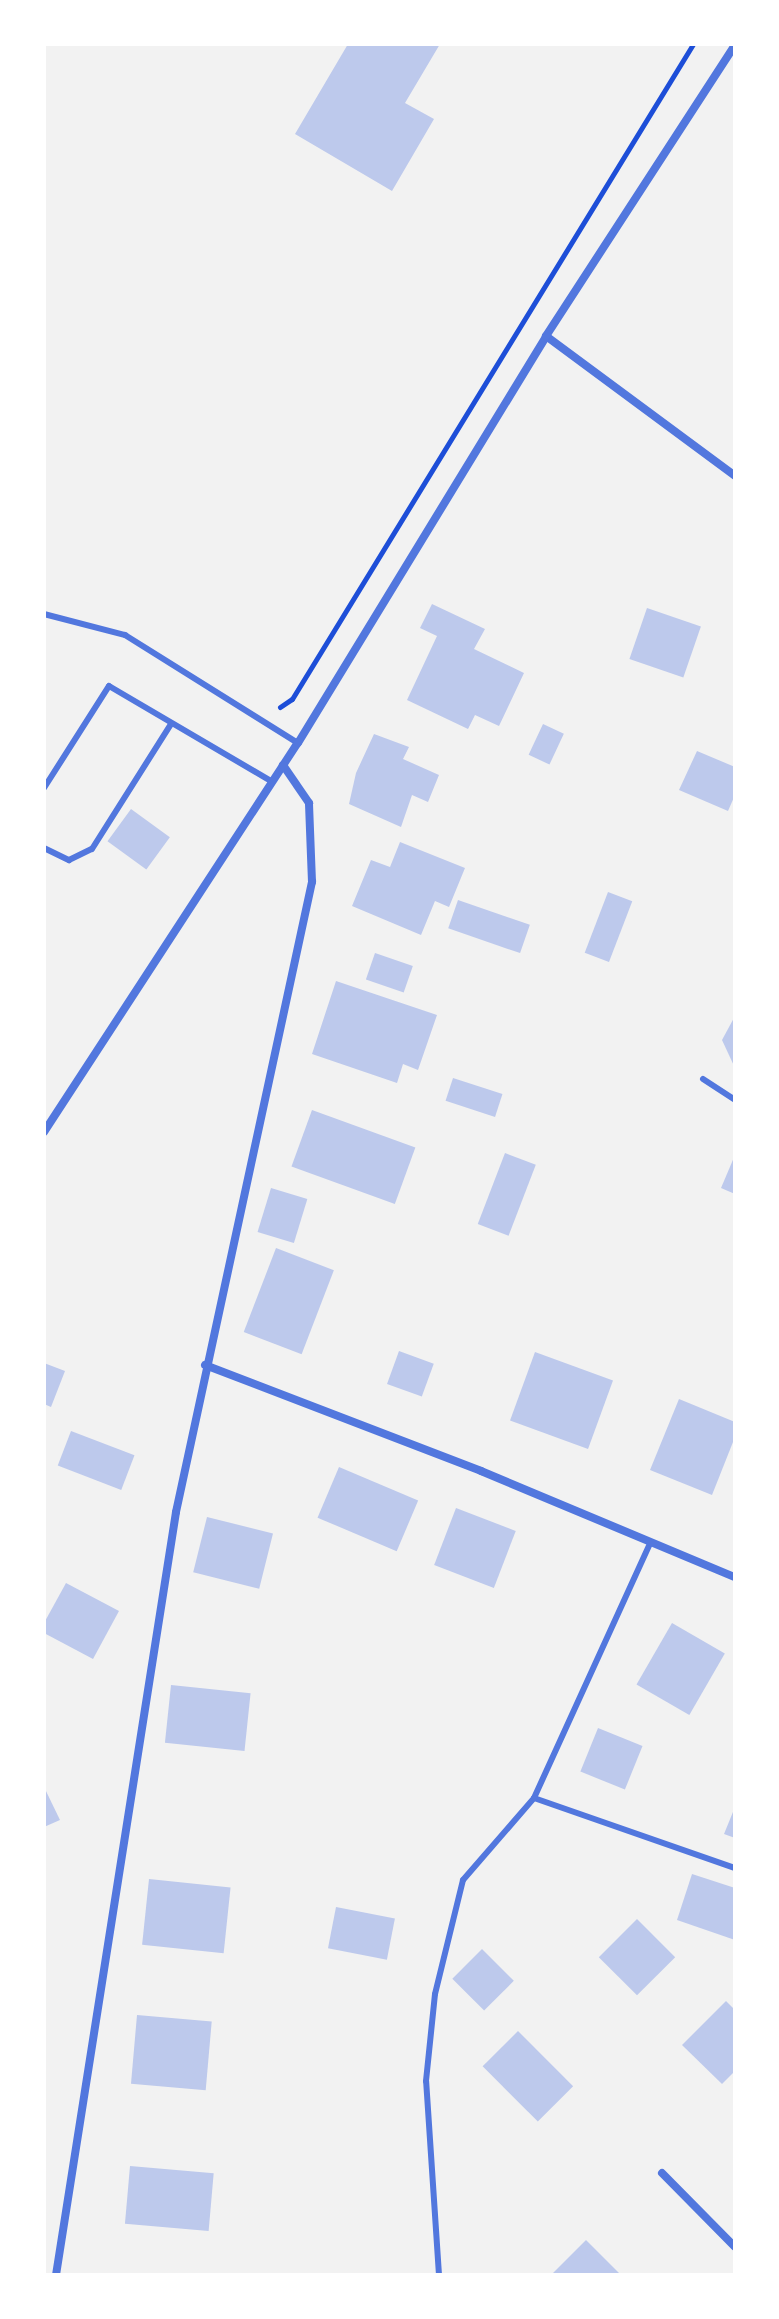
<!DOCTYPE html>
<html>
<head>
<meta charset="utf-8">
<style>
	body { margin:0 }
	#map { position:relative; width:779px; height:2319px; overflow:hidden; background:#f2f2f2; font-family:"Work Sans",sans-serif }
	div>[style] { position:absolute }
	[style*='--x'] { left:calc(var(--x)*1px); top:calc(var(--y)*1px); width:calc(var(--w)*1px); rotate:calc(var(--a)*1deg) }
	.building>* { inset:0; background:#bdc9ec; transform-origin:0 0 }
	.path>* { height:5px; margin:-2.5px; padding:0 2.5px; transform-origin:2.5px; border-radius:2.5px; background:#1d4ed8 }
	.service>* { height:6px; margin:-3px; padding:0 3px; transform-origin:3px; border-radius:3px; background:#5277de }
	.minor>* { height:8px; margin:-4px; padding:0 4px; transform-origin:4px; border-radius:4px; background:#5277de }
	span { translate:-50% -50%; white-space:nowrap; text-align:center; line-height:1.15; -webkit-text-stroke:8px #fff; paint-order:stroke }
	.frame { position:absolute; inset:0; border:46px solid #fff; pointer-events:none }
</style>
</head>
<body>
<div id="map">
	<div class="building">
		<i style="clip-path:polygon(348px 44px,440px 44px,405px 103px,434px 119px,392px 191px,295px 134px)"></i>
		<i style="clip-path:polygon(432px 604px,485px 629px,474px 649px,524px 673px,499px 726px,475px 715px,468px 729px,407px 700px,437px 636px,420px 628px)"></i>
		<i style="left:647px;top:608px;width:57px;height:54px;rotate:19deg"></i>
		<i style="left:543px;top:724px;width:23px;height:34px;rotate:25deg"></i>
		<i style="clip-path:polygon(374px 734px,409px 747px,403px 759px,439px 775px,428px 802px,412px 795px,401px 827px,349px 804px,356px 773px)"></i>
		<i style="clip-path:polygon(697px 751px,735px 767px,735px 795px,728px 811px,679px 790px)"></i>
		<i style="left:131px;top:809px;width:48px;height:40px;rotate:36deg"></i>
		<i style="clip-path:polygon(400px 842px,465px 868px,449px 907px,435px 901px,421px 935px,352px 906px,371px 860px,390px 867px)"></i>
		<i style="left:608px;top:892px;width:26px;height:65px;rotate:21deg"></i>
		<i style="left:458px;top:900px;width:76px;height:30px;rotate:19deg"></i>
		<i style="left:375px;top:953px;width:40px;height:28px;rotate:19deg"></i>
		<i style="clip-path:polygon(336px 981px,437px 1015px,418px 1070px,403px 1064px,397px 1083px,312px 1054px)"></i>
		<i style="clip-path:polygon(735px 1016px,735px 1068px,722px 1040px)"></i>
		<i style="left:453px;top:1078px;width:52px;height:24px;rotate:18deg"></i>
		<i style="left:312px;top:1110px;width:110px;height:60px;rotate:20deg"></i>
		<i style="left:505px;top:1153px;width:33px;height:76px;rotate:21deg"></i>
		<i style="clip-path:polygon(735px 1155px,735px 1194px,721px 1188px)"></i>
		<i style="left:271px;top:1188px;width:38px;height:46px;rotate:17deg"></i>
		<i style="left:276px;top:1248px;width:62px;height:90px;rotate:21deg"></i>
		<i style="left:399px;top:1351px;width:37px;height:35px;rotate:20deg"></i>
		<i style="left:535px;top:1352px;width:83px;height:73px;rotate:20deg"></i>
		<i style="clip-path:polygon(44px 1363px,65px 1371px,51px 1407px,44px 1404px)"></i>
		<i style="clip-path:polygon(679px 1399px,735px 1422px,735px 1437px,712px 1495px,650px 1470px)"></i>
		<i style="left:71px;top:1431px;width:68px;height:37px;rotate:21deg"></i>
		<i style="left:339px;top:1467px;width:86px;height:55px;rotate:23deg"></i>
		<i style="left:456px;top:1508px;width:64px;height:61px;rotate:21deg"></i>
		<i style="left:207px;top:1517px;width:68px;height:57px;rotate:14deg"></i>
		<i style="clip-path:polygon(66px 1583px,119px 1611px,93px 1659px,44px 1633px,44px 1623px)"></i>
		<i style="left:672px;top:1623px;width:61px;height:71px;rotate:30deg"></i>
		<i style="left:171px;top:1685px;width:80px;height:58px;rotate:6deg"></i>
		<i style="left:598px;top:1728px;width:48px;height:47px;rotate:22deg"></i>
		<i style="clip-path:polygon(44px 1787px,60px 1820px,44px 1827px)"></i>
		<i style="clip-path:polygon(735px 1807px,735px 1838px,724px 1834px)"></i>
		<i style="clip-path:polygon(692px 1874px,735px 1888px,735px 1940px,677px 1920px)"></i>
		<i style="left:149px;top:1879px;width:82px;height:66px;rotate:6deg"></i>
		<i style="left:336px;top:1907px;width:60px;height:42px;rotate:11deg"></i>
		<i style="left:637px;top:1919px;width:54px;height:54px;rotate:45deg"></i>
		<i style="left:482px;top:1949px;width:45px;height:42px;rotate:45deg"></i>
		<i style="clip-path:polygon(726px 2001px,735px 2010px,735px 2071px,722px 2084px,682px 2045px)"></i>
		<i style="left:137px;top:2015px;width:75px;height:69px;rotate:5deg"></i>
		<i style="left:518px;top:2031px;width:78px;height:50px;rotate:45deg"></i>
		<i style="left:130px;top:2166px;width:84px;height:58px;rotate:5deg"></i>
		<i style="clip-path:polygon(586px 2240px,621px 2275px,551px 2275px)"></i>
	</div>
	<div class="path">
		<i style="--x:280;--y:707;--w:14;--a:-34"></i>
		<i style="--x:292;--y:699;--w:768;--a:-58.52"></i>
	</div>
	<div class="service">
		<i style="--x:44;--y:614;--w:84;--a:14.5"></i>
		<i style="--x:125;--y:635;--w:204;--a:32"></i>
		<i style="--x:44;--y:788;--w:121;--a:-57.5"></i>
		<i style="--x:109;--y:686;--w:188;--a:30.4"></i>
		<i style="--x:44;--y:848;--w:28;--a:26"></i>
		<i style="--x:69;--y:860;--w:25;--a:-26"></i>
		<i style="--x:92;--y:849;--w:148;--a:-57.7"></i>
		<i style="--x:703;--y:1079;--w:38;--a:33"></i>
		<i style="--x:534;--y:1798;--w:280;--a:-65.5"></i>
		<i style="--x:439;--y:2275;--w:194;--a:-93.8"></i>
		<i style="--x:426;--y:2081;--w:87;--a:-84.1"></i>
		<i style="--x:435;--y:1994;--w:117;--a:-76.2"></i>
		<i style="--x:463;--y:1880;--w:108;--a:-49.1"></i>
		<i style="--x:534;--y:1798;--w:213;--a:19.2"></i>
	</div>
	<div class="minor">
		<i style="--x:546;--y:336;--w:235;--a:36.5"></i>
		<i style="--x:44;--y:1132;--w:465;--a:-56.9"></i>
		<i style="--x:298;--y:743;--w:477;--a:-58.6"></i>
		<i style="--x:546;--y:336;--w:347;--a:-57"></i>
		<i style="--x:205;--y:1365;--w:296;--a:21"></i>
		<i style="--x:481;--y:1471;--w:275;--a:22.7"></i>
		<i style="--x:662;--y:2173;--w:104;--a:45.4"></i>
		<i style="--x:56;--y:2275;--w:772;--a:-81.06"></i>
		<i style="--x:176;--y:1512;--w:645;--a:-77.82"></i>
		<i style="--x:312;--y:882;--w:79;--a:-92.2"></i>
		<i style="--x:309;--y:803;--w:46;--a:-124.4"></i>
	</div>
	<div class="frame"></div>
</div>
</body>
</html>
